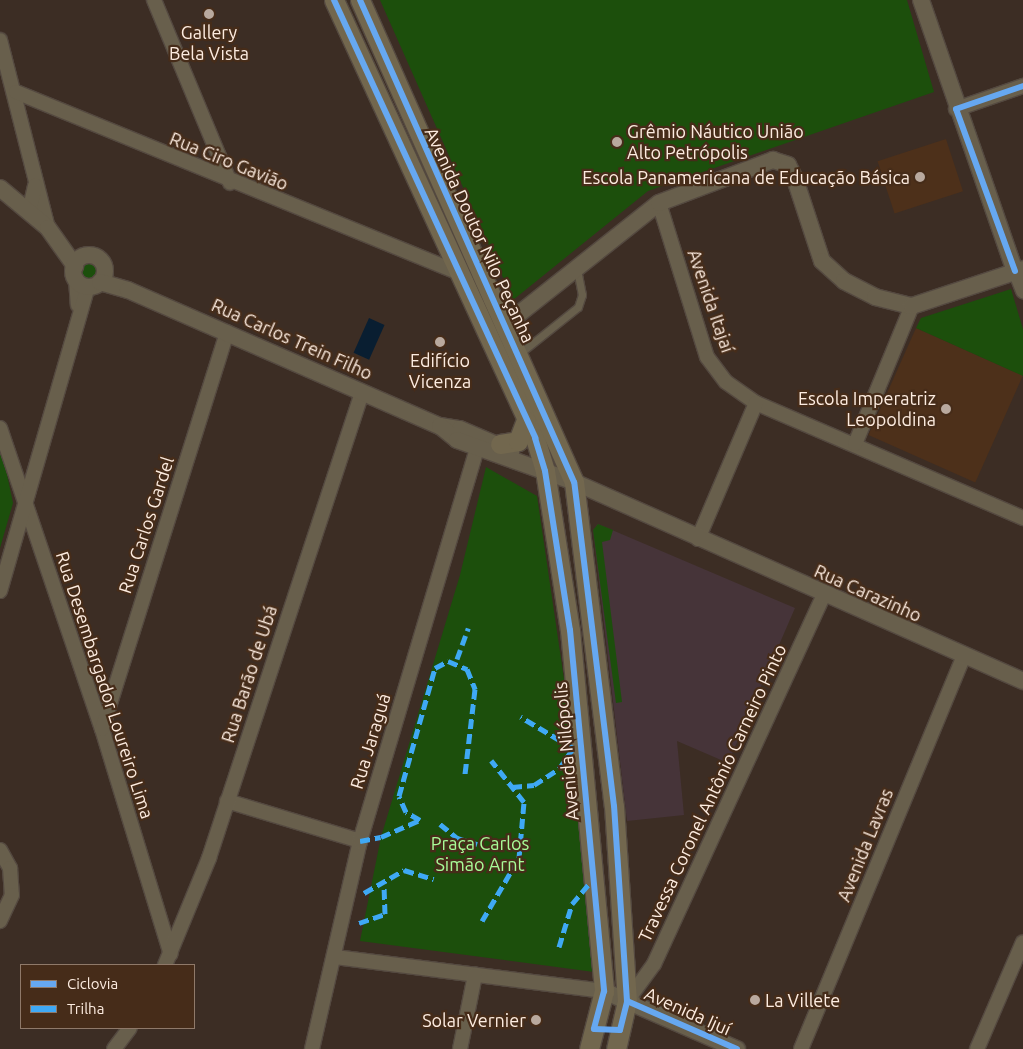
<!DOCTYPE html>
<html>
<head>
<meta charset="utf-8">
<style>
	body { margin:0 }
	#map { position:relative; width:1023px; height:1049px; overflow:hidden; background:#3c2d24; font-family:Ubuntu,sans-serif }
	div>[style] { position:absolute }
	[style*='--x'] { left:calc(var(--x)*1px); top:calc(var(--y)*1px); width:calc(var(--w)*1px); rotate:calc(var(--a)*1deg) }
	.commercial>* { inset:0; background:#463439 }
	.built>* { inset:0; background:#4d301a; transform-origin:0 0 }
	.green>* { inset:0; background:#1c4f0c }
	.round { border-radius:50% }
	.water>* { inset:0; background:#091e31; transform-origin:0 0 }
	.roads { filter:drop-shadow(1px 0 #544940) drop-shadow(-1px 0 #544940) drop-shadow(0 1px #544940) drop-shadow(0 -1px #544940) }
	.service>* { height:7px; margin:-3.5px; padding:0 3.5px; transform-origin:3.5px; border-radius:3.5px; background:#685f4c }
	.minor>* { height:14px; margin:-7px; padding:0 7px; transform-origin:7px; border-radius:7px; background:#685f4c }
	.tertiary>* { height:16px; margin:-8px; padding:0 8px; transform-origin:8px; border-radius:8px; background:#685f4c }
	.tertiary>.ring { margin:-8px; padding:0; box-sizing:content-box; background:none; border:16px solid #685f4c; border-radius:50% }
	.secondary>* { height:19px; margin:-9.5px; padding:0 9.5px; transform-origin:9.5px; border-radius:9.5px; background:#72674e }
	.quiet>* { height:5px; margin-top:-2.5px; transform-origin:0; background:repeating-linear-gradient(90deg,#3fa9f5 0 10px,transparent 0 15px) }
	.cycleway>* { height:6px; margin:-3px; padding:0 3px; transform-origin:3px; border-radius:3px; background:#66a8f1 }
	.dots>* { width:14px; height:14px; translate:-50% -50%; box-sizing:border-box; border:2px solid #462c19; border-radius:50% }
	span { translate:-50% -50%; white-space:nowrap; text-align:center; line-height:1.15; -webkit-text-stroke:4.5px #462c19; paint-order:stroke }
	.poi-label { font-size:18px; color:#fdece0 }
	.left { translate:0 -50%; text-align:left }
	.right { translate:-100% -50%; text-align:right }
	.street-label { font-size:18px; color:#fdece0 }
	.park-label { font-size:18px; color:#a8fc98 }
	.legend { position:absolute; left:20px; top:964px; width:175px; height:65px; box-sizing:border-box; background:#462c19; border:1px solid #8f7969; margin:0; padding:6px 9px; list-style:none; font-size:15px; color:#fdece0 }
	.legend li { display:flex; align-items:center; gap:10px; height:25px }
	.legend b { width:25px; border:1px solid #8f7969 }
</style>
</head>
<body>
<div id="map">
	<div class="commercial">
		<i style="clip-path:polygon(598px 524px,795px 608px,728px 763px,677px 741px,684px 815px,627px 821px,593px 530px)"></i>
	</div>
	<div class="built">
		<i style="left:946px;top:139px;width:55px;height:72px;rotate:72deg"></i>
		<i style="left:916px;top:328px;width:117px;height:117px;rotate:24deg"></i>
	</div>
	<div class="green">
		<i style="clip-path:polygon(380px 0,907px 0,934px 92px,648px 191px,513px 300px)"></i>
		<i class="round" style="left:77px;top:259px;width:24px;height:24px"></i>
		<i style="clip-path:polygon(1011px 289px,1023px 329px,1023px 376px,916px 328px,921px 318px)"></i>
		<i style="clip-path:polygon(0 441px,13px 503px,0 548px)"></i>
		<i style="clip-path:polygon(486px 467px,537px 496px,564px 679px,594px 972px,360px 941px,381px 837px,460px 575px)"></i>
		<i style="clip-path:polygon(598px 524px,613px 530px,610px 540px,602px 542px,622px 702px,616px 703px,593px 530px)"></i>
	</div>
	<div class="water">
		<i style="left:369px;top:318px;width:17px;height:38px;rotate:24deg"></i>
	</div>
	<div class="roads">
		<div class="service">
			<i style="--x:519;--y:354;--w:75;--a:-38.5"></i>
			<i style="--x:578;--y:307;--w:13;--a:-72"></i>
			<i style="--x:582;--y:295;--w:25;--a:-101"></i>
		</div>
		<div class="minor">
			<i style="--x:154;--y:0;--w:198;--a:67.4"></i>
			<i style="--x:0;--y:40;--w:194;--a:75.7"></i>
			<i style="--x:16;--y:92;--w:475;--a:22.2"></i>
			<i style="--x:956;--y:109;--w:71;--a:-18.9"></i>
			<i style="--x:659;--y:203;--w:161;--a:72.7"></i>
			<i style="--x:707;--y:357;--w:31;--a:53"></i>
			<i style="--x:726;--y:382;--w:37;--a:35"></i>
			<i style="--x:756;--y:403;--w:291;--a:23.3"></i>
			<i style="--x:29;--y:212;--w:27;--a:-77"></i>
			<i style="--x:1015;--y:271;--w:22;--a:68"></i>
			<i style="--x:76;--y:279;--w:26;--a:86"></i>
			<i style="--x:0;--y:428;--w:318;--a:71.3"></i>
			<i style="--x:102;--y:729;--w:235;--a:73"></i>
			<i style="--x:855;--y:444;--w:149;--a:-67.6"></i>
			<i style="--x:698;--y:539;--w:148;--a:-66.9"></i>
			<i style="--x:0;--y:591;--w:316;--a:-73.9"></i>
			<i style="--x:102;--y:729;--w:416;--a:-72.5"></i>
			<i style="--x:227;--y:801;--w:139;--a:16.7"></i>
			<i style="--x:0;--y:850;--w:21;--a:61"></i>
			<i style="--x:10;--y:868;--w:27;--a:86"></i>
			<i style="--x:12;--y:895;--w:29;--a:115"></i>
			<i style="--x:335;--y:957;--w:271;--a:7.2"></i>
			<i style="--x:165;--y:965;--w:116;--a:-67.6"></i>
			<i style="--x:209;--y:858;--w:490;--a:-71.8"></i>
			<i style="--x:627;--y:1001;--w:46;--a:-53.9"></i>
			<i style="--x:654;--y:964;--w:405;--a:-65.3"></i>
			<i style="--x:114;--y:1049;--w:26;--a:-53"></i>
			<i style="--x:312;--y:1049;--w:213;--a:-77"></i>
			<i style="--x:360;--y:841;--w:410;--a:-73.4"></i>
			<i style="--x:460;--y:1049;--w:76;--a:-78.5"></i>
			<i style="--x:801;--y:1049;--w:425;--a:-67.5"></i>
			<i style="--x:977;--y:1049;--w:116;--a:-66.7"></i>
		</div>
		<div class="tertiary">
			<i style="--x:921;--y:0;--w:287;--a:70.9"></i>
			<i style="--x:0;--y:188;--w:62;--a:39.8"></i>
			<i style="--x:48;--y:228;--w:47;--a:54.6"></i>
			<i class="ring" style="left:73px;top:255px;width:16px;height:16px"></i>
			<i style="--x:100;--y:282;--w:29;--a:16"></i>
			<i style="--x:128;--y:290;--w:340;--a:23.6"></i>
			<i style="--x:440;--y:426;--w:20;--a:9"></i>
			<i style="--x:460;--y:429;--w:56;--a:23.3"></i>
			<i style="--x:505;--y:325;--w:196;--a:-38.4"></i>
			<i style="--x:659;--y:203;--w:122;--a:-20.7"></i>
			<i style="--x:773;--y:160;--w:16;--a:18"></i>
			<i style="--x:788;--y:165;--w:16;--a:63"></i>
			<i style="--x:795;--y:179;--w:86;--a:71.8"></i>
			<i style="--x:822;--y:261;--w:30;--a:42"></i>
			<i style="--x:844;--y:281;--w:35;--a:27"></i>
			<i style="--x:875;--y:297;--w:38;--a:14"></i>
			<i style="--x:912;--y:306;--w:117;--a:-18.4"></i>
			<i style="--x:440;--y:426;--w:22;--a:39"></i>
			<i style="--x:457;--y:440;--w:124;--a:19.7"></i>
			<i style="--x:574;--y:482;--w:491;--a:23.9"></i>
			<i style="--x:604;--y:991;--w:145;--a:23.6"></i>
		</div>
		<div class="secondary">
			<i style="--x:334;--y:0;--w:482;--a:65.3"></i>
			<i style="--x:535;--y:438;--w:34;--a:73"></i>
			<i style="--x:545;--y:471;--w:161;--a:81.1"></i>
			<i style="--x:570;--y:630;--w:363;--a:84.6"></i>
			<i style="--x:604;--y:991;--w:60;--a:104.5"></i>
			<i style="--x:360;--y:0;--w:527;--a:66.06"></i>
			<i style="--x:574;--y:482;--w:326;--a:83"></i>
			<i style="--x:614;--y:806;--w:195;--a:86.2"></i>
			<i style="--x:627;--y:1001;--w:49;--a:102.9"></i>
			<i style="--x:500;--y:444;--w:18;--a:-9"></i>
			<i style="--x:518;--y:441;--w:22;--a:-69"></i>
		</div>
	</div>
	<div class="quiet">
		<i style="--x:457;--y:659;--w:33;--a:-70"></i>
		<i style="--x:512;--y:787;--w:22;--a:-5"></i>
		<i style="--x:534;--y:785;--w:30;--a:-33"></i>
		<i style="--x:559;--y:769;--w:25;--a:-56"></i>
		<i style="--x:573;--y:748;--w:61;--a:-149.2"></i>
		<i style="--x:420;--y:820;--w:16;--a:-150"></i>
		<i style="--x:406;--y:812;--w:17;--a:-114"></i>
		<i style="--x:399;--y:796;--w:133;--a:-74.3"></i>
		<i style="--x:435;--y:668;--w:15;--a:-28"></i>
		<i style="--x:448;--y:661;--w:21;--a:23"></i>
		<i style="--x:467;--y:669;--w:22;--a:68"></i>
		<i style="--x:475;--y:689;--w:86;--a:96.7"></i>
		<i style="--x:440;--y:824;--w:22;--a:39"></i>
		<i style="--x:457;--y:838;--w:21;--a:17"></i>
		<i style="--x:360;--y:841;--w:21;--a:-11"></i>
		<i style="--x:381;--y:837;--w:43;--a:-23.6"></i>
		<i style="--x:364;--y:893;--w:46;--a:-29.9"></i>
		<i style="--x:404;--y:870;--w:31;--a:17"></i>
		<i style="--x:482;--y:921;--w:73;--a:-59.6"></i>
		<i style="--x:519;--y:858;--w:56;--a:-84.9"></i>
		<i style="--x:524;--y:802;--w:53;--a:-128.2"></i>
		<i style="--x:359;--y:923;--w:28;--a:-19"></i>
		<i style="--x:385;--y:914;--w:31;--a:-92"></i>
		<i style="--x:559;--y:947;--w:45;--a:-73.2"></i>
		<i style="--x:572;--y:904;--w:26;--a:-50"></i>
	</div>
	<div class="cycleway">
		<i style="--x:334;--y:0;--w:482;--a:65.3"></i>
		<i style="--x:535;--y:438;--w:34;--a:73"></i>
		<i style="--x:545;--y:471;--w:161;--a:81.1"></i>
		<i style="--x:570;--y:630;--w:363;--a:84.6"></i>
		<i style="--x:604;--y:991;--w:39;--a:105"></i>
		<i style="--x:594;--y:1029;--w:26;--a:2"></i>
		<i style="--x:620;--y:1030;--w:30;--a:-76"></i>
		<i style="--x:627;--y:1001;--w:195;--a:-93.8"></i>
		<i style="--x:614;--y:806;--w:326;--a:-97"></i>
		<i style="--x:574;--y:482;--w:527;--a:-113.94"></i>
		<i style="--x:1015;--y:271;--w:172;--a:-110"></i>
		<i style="--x:956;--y:109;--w:71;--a:-18.9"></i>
		<i style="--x:627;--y:1001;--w:120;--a:23.6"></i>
	</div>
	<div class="dots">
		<i style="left:209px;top:14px;background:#b9a99e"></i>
		<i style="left:617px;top:142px;background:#b9a99e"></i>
		<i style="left:920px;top:177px;background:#b9a99e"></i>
		<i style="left:440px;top:342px;background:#b9a99e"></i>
		<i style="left:946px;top:409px;background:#b9a99e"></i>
		<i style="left:755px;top:1000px;background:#b9a99e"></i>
		<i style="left:536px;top:1020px;background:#b9a99e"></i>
	</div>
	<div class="poi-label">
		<span style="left:209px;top:43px">Gallery<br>Bela Vista</span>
		<span class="left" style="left:627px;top:142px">Grêmio Náutico União<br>Alto Petrópolis</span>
		<span class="right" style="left:910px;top:177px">Escola Panamericana de Educação Básica</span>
		<span style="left:440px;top:371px">Edifício<br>Vicenza</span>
		<span class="right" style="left:936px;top:409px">Escola Imperatriz<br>Leopoldina</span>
		<span class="left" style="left:765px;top:1000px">La Villete</span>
		<span class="right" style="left:526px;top:1020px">Solar Vernier</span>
	</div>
	<div class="street-label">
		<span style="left:229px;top:161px;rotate:22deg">Rua Ciro Gavião</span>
		<span style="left:480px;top:235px;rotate:65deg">Avenida Doutor Nilo Peçanha</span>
		<span style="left:711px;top:301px;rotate:71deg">Avenida Itajaí</span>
		<span style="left:292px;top:339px;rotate:24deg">Rua Carlos Trein Filho</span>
		<span style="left:146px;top:525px;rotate:-72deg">Rua Carlos Gardel</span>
		<span style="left:868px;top:593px;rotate:24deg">Rua Carazinho</span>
		<span style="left:249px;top:674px;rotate:-72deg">Rua Barão de Ubá</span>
		<span style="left:105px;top:685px;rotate:72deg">Rua Desembargador Loureiro Lima</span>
		<span style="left:370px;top:741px;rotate:-73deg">Rua Jaraguá</span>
		<span style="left:566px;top:751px;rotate:-95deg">Avenida Nilópolis</span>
		<span style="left:712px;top:793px;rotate:-65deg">Travessa Coronel Antônio Carneiro Pinto</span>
		<span style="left:865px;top:845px;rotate:-68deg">Avenida Lavras</span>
		<span style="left:688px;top:1011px;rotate:24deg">Avenida Ijuí</span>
	</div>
	<div class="park-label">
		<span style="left:480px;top:854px">Praça Carlos<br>Simão Arnt</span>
	</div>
	<ul class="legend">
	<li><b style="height:6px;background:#66a8f1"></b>Ciclovia</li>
	<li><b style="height:6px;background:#3fa9f5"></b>Trilha</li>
	</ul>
</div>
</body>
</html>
